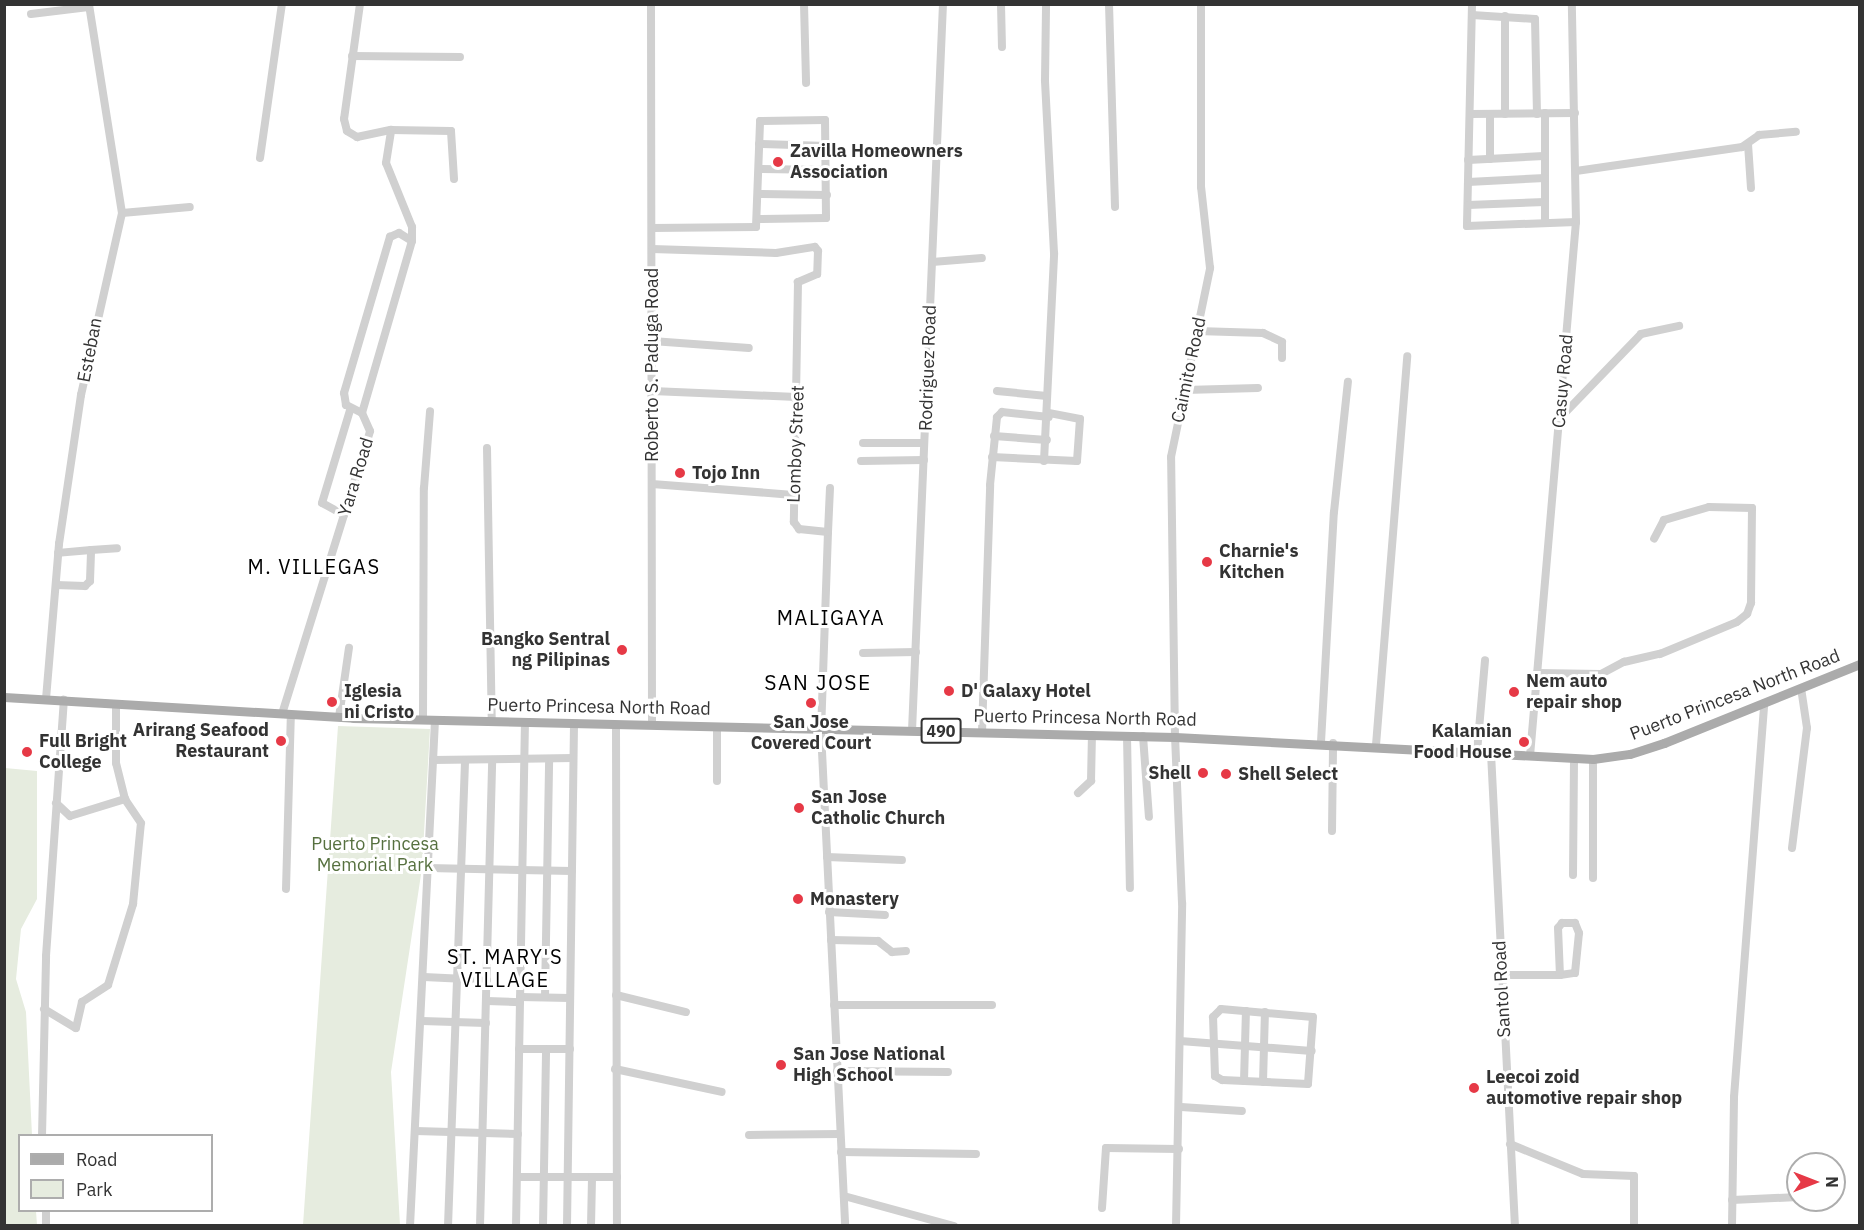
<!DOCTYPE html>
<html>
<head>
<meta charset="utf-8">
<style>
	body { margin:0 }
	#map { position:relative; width:1864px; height:1230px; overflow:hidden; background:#fff; font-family:"IBM Plex Sans",sans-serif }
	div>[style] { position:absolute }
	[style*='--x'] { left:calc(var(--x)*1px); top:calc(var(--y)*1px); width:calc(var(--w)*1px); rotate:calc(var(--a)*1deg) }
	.green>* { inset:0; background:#e6ecdf }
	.minor>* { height:8px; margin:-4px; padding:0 4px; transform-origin:4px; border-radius:4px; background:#d0d0d0 }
	.major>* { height:9px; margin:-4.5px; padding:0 4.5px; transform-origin:4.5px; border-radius:4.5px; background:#ababab }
	.dots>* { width:16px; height:16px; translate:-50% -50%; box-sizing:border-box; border:3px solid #fff; border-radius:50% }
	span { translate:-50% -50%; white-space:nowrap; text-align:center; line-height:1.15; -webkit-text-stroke:6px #fff; paint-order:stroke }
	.shield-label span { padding:2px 4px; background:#fff; border:2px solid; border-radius:4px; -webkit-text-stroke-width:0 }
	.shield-label { font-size:16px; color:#333; font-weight:700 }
	.poi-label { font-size:18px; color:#333; font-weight:700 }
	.left { translate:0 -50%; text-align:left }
	.right { translate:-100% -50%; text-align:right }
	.street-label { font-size:18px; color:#333 }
	.park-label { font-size:18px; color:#56703f }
	.neighbourhood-label { font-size:20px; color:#000; letter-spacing:1.5px }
	.quarter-label { font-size:21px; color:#000; letter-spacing:1.5px }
	.frame { position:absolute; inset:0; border:6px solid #333; pointer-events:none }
	.legend { position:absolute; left:18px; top:1134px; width:195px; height:78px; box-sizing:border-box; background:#fff; border:2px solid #adadad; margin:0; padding:8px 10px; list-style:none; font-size:18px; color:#333 }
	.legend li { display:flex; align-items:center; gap:12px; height:30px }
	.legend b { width:30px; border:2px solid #adadad }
	.north { position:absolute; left:1786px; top:1152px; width:60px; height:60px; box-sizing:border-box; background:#fff; border:2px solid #adadad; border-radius:50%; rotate:90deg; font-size:16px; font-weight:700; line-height:24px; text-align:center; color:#333 }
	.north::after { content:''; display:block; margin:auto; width:21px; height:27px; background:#e63946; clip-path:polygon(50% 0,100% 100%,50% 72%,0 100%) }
</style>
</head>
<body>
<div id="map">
	<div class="green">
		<i style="clip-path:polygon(338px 726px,430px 729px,422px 868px,391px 1072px,400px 1225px,303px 1225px)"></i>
		<i style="clip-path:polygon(5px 768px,37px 771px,37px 899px,21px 929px,16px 979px,26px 1012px,32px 1135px,20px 1136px,20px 1210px,36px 1211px,37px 1225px,5px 1225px)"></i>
	</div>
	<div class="minor">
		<i style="--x:360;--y:4;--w:116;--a:97.9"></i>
		<i style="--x:344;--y:119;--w:12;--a:76"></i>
		<i style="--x:347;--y:131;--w:12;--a:31"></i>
		<i style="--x:357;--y:137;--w:35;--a:-12"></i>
		<i style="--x:391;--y:130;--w:60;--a:1"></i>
		<i style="--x:451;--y:131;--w:48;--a:86.4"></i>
		<i style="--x:651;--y:4;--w:721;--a:89.92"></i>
		<i style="--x:804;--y:4;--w:79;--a:88.5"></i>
		<i style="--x:1001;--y:4;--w:43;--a:88.7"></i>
		<i style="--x:1109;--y:4;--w:203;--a:88.3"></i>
		<i style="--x:1472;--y:4;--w:222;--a:91.3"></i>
		<i style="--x:1467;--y:226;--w:109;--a:-2.1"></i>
		<i style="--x:31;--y:14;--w:58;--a:-6.9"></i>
		<i style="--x:1472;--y:15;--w:63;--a:3.6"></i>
		<i style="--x:1535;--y:19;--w:95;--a:88.8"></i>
		<i style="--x:1505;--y:16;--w:98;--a:90"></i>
		<i style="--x:352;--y:56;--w:108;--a:0.5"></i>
		<i style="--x:1545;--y:113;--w:109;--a:90"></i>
		<i style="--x:1471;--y:114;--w:104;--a:-0.6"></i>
		<i style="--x:759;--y:144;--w:68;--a:1.7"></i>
		<i style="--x:1748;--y:144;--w:44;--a:86.1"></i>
		<i style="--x:260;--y:158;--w:156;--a:-81.9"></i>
		<i style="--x:1490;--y:159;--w:45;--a:-90"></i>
		<i style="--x:1468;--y:160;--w:76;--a:-3"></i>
		<i style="--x:759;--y:169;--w:68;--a:0.8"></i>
		<i style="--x:1576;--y:171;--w:168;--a:-8.2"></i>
		<i style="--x:1742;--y:147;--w:21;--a:-35"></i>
		<i style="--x:1759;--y:135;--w:37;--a:-5"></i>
		<i style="--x:1468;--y:182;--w:77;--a:-3"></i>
		<i style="--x:759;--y:194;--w:68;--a:0.8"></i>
		<i style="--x:1468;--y:205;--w:77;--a:-2.2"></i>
		<i style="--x:122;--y:213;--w:68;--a:-5"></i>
		<i style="--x:652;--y:228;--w:104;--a:-0.6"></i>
		<i style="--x:756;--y:227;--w:106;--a:-87.8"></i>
		<i style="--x:760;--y:121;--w:65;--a:-0.9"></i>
		<i style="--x:825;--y:120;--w:98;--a:89.4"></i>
		<i style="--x:826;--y:218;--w:67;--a:179.1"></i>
		<i style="--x:652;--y:249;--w:124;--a:1.8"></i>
		<i style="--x:776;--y:253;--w:39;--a:-9"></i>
		<i style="--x:815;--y:247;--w:5;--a:53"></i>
		<i style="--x:818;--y:251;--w:23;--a:92"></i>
		<i style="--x:817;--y:274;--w:21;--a:157"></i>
		<i style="--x:798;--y:282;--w:240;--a:91"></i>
		<i style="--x:794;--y:522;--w:9;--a:54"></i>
		<i style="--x:799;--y:529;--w:29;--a:6"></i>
		<i style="--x:828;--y:532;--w:199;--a:92"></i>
		<i style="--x:821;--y:731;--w:496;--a:87.2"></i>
		<i style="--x:932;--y:262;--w:50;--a:-4.6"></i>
		<i style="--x:1197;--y:331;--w:66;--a:1.7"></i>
		<i style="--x:1263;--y:333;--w:21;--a:25"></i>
		<i style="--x:1282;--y:342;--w:16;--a:90"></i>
		<i style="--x:652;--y:341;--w:97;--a:4.1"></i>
		<i style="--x:1185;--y:390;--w:73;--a:-1.6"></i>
		<i style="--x:652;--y:391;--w:145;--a:2.4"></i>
		<i style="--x:997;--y:391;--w:50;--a:5.7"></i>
		<i style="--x:362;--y:413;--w:18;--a:-153"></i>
		<i style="--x:346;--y:405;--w:12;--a:-99"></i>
		<i style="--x:344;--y:393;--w:163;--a:-73.6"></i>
		<i style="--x:390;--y:237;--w:10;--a:-24"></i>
		<i style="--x:399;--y:233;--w:15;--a:32"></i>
		<i style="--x:1559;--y:419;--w:118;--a:-46"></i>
		<i style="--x:1641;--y:334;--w:39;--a:-12"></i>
		<i style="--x:994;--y:436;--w:53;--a:4.3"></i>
		<i style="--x:863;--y:443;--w:61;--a:0"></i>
		<i style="--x:487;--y:448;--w:273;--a:89"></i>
		<i style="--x:992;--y:457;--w:85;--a:2.7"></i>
		<i style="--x:1077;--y:461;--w:42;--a:-85.9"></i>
		<i style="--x:1080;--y:419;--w:32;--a:-169"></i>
		<i style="--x:861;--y:461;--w:63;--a:-0.9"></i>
		<i style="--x:1044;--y:461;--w:208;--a:-87.2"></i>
		<i style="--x:1054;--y:253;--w:173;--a:-93"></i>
		<i style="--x:1045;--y:80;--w:76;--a:-89.2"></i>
		<i style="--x:652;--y:484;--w:142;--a:4.4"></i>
		<i style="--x:344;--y:515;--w:25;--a:-151"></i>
		<i style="--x:322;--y:503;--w:97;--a:-73.2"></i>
		<i style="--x:828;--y:532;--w:44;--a:-87.4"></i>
		<i style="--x:91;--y:550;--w:26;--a:-4"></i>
		<i style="--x:56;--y:585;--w:29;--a:2"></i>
		<i style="--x:85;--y:586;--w:7;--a:-45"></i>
		<i style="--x:90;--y:581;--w:31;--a:-88"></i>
		<i style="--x:91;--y:550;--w:33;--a:175"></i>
		<i style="--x:863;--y:653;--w:53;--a:-1.1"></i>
		<i style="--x:1537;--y:673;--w:64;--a:0.9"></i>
		<i style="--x:1601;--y:674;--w:26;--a:-28"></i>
		<i style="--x:1624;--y:662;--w:37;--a:-13"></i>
		<i style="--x:1660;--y:654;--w:83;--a:-22.6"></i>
		<i style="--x:1737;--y:622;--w:13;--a:-39"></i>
		<i style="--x:1747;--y:614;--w:12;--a:-70"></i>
		<i style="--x:1751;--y:603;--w:95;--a:-89.4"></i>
		<i style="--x:1752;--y:508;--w:43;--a:-178.7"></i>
		<i style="--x:1709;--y:507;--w:47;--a:163.9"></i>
		<i style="--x:1664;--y:520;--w:21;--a:118"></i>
		<i style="--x:46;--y:699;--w:156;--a:-85.2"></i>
		<i style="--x:59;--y:544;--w:151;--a:-81.6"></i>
		<i style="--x:81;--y:395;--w:187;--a:-77.3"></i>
		<i style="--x:122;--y:213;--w:212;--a:-99"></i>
		<i style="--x:282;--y:714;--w:296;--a:-72.7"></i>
		<i style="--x:370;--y:431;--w:20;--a:-114"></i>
		<i style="--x:362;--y:413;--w:179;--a:-73.8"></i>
		<i style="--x:412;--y:241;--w:14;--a:-90"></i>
		<i style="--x:412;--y:227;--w:69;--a:-112.1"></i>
		<i style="--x:386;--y:163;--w:33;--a:-81"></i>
		<i style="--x:339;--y:717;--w:70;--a:-81.8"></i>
		<i style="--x:423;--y:720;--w:232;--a:-89.8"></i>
		<i style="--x:424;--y:488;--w:77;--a:-85.5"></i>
		<i style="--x:616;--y:725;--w:501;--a:89.89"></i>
		<i style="--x:912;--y:731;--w:728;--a:-87.56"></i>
		<i style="--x:982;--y:732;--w:247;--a:-88.1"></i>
		<i style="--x:990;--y:485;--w:68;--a:-84.1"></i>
		<i style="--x:997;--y:417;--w:7;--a:-45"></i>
		<i style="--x:1002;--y:412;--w:47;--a:6.1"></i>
		<i style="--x:1127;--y:736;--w:152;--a:88.9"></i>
		<i style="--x:1143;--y:736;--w:81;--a:85.8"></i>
		<i style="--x:1321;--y:742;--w:230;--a:-86.8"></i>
		<i style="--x:1334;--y:512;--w:131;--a:-83.9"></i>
		<i style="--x:1376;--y:745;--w:390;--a:-85.4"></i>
		<i style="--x:1477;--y:752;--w:92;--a:-85"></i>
		<i style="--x:1491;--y:753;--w:474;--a:87.1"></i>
		<i style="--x:1530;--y:756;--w:536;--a:-85.08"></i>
		<i style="--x:1576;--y:222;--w:218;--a:-91.1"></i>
		<i style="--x:1593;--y:759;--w:119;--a:90"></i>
		<i style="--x:433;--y:760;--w:140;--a:-0.8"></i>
		<i style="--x:717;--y:781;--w:54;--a:-90"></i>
		<i style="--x:1078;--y:793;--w:18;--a:-43"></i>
		<i style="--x:1091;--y:781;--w:46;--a:-88.8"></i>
		<i style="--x:56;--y:803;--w:19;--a:43"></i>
		<i style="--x:70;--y:816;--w:58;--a:-17.2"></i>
		<i style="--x:1332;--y:831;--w:88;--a:-89.3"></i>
		<i style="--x:1792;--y:848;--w:121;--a:-82.9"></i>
		<i style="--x:1807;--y:728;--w:40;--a:-98.5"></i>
		<i style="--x:827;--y:857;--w:75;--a:2.3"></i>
		<i style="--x:428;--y:868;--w:144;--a:1.2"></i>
		<i style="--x:1573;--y:875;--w:117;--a:-89.5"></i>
		<i style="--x:286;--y:889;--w:174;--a:-88.4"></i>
		<i style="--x:829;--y:912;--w:56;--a:3.1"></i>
		<i style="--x:831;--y:940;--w:47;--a:1.2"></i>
		<i style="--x:878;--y:941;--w:18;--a:38"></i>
		<i style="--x:892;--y:952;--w:14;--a:-4"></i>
		<i style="--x:1502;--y:975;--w:58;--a:0"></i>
		<i style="--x:1560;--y:975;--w:15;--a:-8"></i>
		<i style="--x:1575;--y:973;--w:40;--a:-84.3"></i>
		<i style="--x:1579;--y:933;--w:11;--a:-112"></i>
		<i style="--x:1575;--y:923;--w:13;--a:180"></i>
		<i style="--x:1562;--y:923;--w:6;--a:129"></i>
		<i style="--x:1558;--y:928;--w:47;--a:87.6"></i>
		<i style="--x:424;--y:977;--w:63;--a:2.7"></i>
		<i style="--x:616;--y:995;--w:72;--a:13.7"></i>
		<i style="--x:520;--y:997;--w:50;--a:1.1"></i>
		<i style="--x:545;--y:997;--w:237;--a:-89"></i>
		<i style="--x:487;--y:1001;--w:33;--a:2"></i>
		<i style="--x:834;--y:1005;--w:158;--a:0"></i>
		<i style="--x:44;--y:1009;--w:37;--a:31"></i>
		<i style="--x:76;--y:1028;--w:27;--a:-77"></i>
		<i style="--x:82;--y:1002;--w:31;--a:-33"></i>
		<i style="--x:108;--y:985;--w:85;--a:-72.8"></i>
		<i style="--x:133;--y:904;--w:81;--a:-84.4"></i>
		<i style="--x:141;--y:823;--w:29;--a:-124"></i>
		<i style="--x:125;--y:799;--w:37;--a:-104"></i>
		<i style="--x:116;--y:763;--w:59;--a:-90"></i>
		<i style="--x:1221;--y:1009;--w:92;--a:5"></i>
		<i style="--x:1313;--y:1017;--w:67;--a:94.3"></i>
		<i style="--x:1308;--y:1084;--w:86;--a:-177.3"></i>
		<i style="--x:1222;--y:1080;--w:8;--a:-150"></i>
		<i style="--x:1215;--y:1076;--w:59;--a:-91.9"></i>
		<i style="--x:1213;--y:1017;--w:11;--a:-45"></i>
		<i style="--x:422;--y:1021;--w:64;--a:1.8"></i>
		<i style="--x:1180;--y:1041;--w:132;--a:4.3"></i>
		<i style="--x:519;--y:1049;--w:51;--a:0"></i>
		<i style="--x:615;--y:1069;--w:109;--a:12.1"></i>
		<i style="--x:837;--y:1071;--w:111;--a:0.5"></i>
		<i style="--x:1244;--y:1081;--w:70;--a:-88.4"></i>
		<i style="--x:1263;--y:1082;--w:70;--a:-88.4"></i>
		<i style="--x:1181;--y:1107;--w:61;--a:3.8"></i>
		<i style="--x:416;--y:1131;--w:102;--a:1.7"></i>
		<i style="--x:749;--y:1135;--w:91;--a:-0.6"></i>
		<i style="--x:42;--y:1136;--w:180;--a:-88.7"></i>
		<i style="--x:46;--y:956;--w:257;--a:-86"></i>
		<i style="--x:1510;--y:1144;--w:79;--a:22.3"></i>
		<i style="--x:1583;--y:1174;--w:51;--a:2.2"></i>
		<i style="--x:1634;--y:1176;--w:50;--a:90"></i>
		<i style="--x:841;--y:1152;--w:135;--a:0.8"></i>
		<i style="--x:517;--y:1177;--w:100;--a:0"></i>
		<i style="--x:844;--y:1196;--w:114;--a:15.3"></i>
		<i style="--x:1732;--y:1200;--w:66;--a:-2.6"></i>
		<i style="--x:1102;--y:1208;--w:60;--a:-86.2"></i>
		<i style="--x:1106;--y:1148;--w:73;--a:0.8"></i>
		<i style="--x:46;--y:1226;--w:16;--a:-90"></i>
		<i style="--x:410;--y:1226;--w:506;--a:-87.17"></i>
		<i style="--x:448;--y:1226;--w:465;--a:-87.9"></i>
		<i style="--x:480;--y:1226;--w:465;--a:-88.5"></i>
		<i style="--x:516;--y:1226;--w:504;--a:-88.98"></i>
		<i style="--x:543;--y:1226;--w:177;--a:-89"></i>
		<i style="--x:567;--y:1226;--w:502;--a:-89.2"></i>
		<i style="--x:591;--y:1226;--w:49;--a:-88.8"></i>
		<i style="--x:1176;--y:1226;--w:323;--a:-88.9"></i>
		<i style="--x:1182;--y:903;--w:166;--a:-92.4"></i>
		<i style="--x:1175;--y:737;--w:280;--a:-90.8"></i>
		<i style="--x:1171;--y:457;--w:193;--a:-78.3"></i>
		<i style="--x:1210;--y:268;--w:81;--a:-96.3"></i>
		<i style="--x:1201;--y:187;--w:183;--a:-90"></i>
		<i style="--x:1732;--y:1226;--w:129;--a:-89.1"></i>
		<i style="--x:1734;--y:1097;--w:395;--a:-85.6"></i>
	</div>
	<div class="major">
		<i style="--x:4;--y:697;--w:350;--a:3.4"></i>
		<i style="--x:353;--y:718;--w:822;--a:1.32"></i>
		<i style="--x:1175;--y:737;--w:419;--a:3"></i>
		<i style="--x:1593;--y:759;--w:37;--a:-8"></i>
		<i style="--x:1630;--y:754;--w:36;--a:-18"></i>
		<i style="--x:1664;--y:743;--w:211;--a:-22"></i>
	</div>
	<div class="dots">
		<i style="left:778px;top:162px;background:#e63946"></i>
		<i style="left:680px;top:473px;background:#e63946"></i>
		<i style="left:1207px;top:562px;background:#e63946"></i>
		<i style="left:622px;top:650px;background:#e63946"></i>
		<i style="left:949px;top:691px;background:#e63946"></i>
		<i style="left:1514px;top:692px;background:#e63946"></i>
		<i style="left:332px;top:702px;background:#e63946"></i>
		<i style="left:811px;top:703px;background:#e63946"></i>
		<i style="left:281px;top:741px;background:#e63946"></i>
		<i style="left:1524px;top:742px;background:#e63946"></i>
		<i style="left:27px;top:752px;background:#e63946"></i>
		<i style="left:1203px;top:773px;background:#e63946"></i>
		<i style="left:1226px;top:774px;background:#e63946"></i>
		<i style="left:799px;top:808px;background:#e63946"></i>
		<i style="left:798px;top:899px;background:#e63946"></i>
		<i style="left:781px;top:1065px;background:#e63946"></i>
		<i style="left:1474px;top:1088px;background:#e63946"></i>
	</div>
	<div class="shield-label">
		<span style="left:941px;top:731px">490</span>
	</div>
	<div class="poi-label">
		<span class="left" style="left:790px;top:162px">Zavilla Homeowners<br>Association</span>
		<span class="left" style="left:692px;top:473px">Tojo Inn</span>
		<span class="left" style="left:1219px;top:562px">Charnie's<br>Kitchen</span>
		<span class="right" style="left:610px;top:650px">Bangko Sentral<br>ng Pilipinas</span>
		<span class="left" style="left:1526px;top:692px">Nem auto<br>repair shop</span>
		<span class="left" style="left:961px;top:691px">D' Galaxy Hotel</span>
		<span class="left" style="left:344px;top:702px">Iglesia<br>ni Cristo</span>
		<span style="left:811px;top:733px">San Jose<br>Covered Court</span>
		<span class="right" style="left:269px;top:741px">Arirang Seafood<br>Restaurant</span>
		<span class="right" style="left:1512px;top:742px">Kalamian<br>Food House</span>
		<span class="left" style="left:39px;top:752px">Full Bright<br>College</span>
		<span class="right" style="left:1191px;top:773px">Shell</span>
		<span class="left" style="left:1238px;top:774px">Shell Select</span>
		<span class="left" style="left:811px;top:808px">San Jose<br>Catholic Church</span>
		<span class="left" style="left:810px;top:899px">Monastery</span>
		<span class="left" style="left:793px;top:1065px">San Jose National<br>High School</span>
		<span class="left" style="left:1486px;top:1088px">Leecoi zoid<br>automotive repair shop</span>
	</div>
	<div class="street-label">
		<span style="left:90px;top:350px;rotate:-79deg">Esteban</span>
		<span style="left:652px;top:365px;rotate:-90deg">Roberto S. Paduga Road</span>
		<span style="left:928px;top:368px;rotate:-88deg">Rodriguez Road</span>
		<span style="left:1189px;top:370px;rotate:-78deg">Caimito Road</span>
		<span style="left:1563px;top:381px;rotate:-85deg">Casuy Road</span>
		<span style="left:796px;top:444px;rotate:-88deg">Lomboy Street</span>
		<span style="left:356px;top:477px;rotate:-73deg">Yara Road</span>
		<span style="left:1735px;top:695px;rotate:-21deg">Puerto Princesa North Road</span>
		<span style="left:599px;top:707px;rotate:1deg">Puerto Princesa North Road</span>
		<span style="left:1085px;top:718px;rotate:1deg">Puerto Princesa North Road</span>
		<span style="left:1502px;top:989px;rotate:-93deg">Santol Road</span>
	</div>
	<div class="park-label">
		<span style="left:375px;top:855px">Puerto Princesa<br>Memorial Park</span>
	</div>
	<div class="neighbourhood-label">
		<span style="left:314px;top:566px">M. VILLEGAS</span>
		<span style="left:831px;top:617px">MALIGAYA</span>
		<span style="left:505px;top:968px">ST. MARY'S<br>VILLAGE</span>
	</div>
	<div class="quarter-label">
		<span style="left:818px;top:682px">SAN JOSE</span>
	</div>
	<div class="frame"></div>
	<ul class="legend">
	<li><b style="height:8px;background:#ababab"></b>Road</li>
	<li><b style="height:16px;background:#e6ecdf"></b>Park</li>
	</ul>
	<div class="north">N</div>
</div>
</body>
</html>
